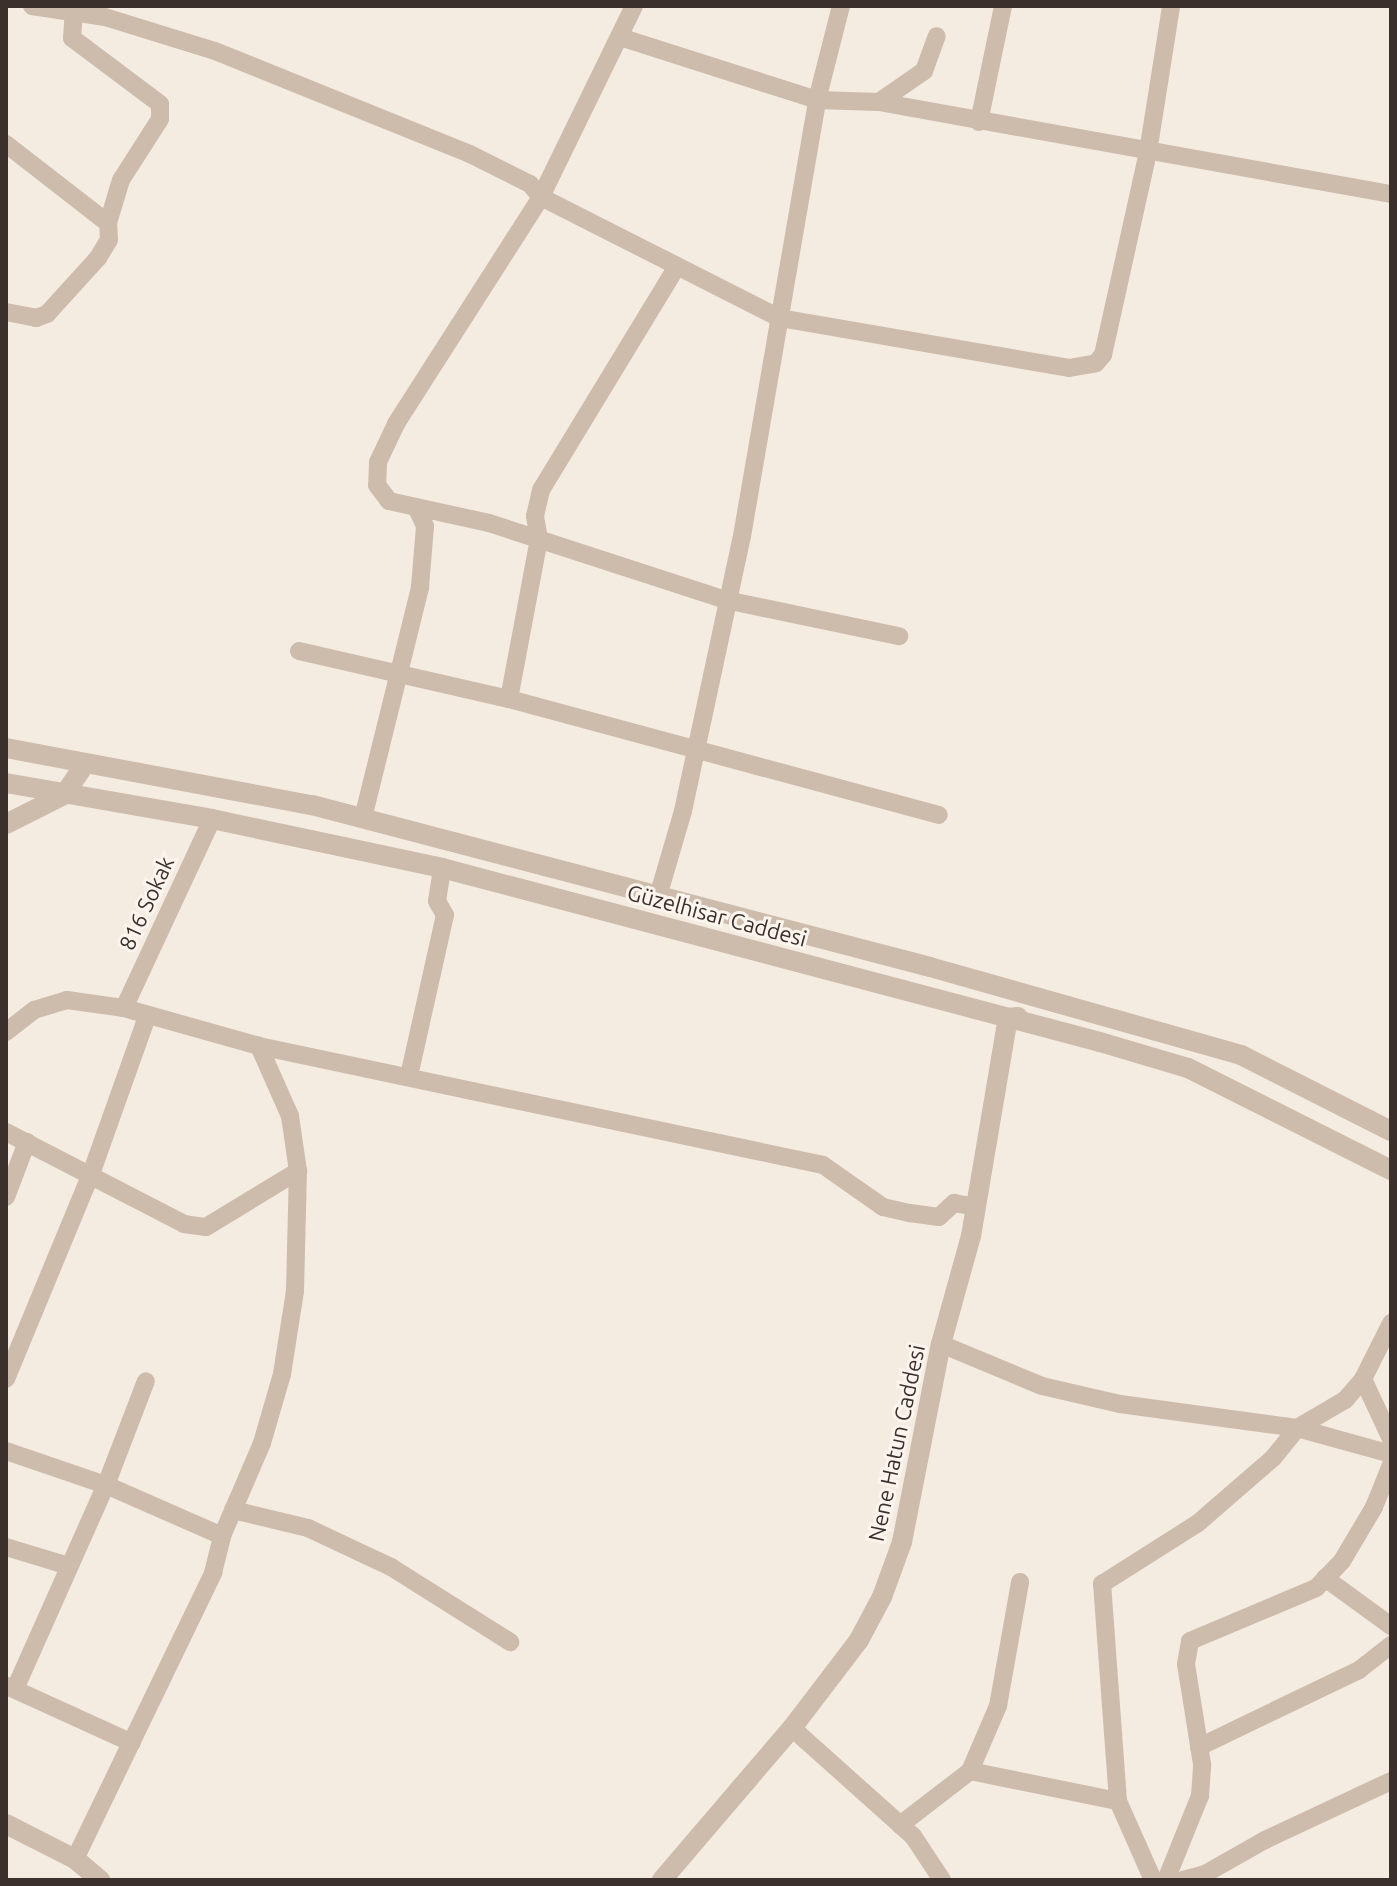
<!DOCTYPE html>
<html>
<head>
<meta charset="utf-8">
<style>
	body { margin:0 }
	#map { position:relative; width:1397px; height:1886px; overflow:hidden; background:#f4ebe1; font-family:Ubuntu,sans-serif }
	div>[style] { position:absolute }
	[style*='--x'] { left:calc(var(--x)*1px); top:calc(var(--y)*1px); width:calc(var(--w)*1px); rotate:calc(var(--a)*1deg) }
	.minor>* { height:18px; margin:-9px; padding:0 9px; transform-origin:9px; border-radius:9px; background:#cdbbac }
	.tertiary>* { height:20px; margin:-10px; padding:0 10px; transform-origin:10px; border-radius:10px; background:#cdbbac }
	span { translate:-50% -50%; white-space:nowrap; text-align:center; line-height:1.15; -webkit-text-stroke:6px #fbf5ee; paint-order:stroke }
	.street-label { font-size:22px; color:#3b302b }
	.frame { position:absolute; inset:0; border:8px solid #3b302b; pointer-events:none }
</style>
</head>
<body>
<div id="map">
	<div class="minor">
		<i style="--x:32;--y:6;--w:74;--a:8.6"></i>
		<i style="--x:105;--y:17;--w:115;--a:17.2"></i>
		<i style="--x:215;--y:51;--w:275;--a:22"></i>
		<i style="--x:470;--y:154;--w:67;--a:26.6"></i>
		<i style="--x:530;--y:184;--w:17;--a:50"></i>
		<i style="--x:541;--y:197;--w:268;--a:26.9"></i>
		<i style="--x:780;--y:318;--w:293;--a:9.8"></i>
		<i style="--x:1069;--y:368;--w:27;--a:-10"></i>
		<i style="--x:1096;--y:363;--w:11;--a:-49"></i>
		<i style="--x:1103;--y:355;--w:208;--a:-77.5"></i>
		<i style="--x:1148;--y:152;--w:148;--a:-81"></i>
		<i style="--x:634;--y:6;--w:212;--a:116"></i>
		<i style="--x:541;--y:197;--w:269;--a:122.6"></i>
		<i style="--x:396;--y:424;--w:42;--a:115.3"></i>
		<i style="--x:378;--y:462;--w:23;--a:92"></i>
		<i style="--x:377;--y:485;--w:20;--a:53"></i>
		<i style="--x:389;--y:501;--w:102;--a:12.4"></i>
		<i style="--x:489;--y:523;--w:249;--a:18"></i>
		<i style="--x:726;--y:600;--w:177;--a:11.8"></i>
		<i style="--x:623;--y:38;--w:204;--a:17.7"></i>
		<i style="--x:817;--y:100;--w:62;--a:1.8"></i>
		<i style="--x:879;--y:102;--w:520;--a:10.19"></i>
		<i style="--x:879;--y:102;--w:55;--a:-34.6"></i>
		<i style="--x:924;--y:71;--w:37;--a:-70"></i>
		<i style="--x:979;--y:122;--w:118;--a:-78.3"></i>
		<i style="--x:6;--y:144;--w:129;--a:37.8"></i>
		<i style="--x:108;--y:223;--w:45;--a:-73.2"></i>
		<i style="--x:121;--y:180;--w:72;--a:-57.4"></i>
		<i style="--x:160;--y:119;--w:15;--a:-90"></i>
		<i style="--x:160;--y:104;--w:110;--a:-143.1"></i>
		<i style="--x:72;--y:38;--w:32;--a:-86"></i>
		<i style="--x:6;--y:312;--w:31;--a:11"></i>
		<i style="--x:36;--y:318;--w:12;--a:-20"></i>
		<i style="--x:47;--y:314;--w:76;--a:-47.7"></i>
		<i style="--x:98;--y:258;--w:21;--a:-59"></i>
		<i style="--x:109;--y:240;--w:17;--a:-93"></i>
		<i style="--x:299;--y:651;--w:215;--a:12.9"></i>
		<i style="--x:509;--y:699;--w:445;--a:15.1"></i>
		<i style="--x:509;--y:699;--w:163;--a:-79.4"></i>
		<i style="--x:539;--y:539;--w:23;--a:-100"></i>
		<i style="--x:535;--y:516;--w:27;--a:-77"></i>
		<i style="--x:541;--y:490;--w:262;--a:-58.7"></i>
		<i style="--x:363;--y:818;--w:238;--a:-76.1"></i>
		<i style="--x:420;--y:587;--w:61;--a:-85.3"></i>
		<i style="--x:425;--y:526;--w:19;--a:-115"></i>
		<i style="--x:659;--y:893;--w:85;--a:-73.7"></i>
		<i style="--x:683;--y:811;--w:281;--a:-77.9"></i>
		<i style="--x:742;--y:536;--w:442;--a:-80.2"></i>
		<i style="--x:817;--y:100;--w:97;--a:-75.7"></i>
		<i style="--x:124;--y:1008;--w:208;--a:-65"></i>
		<i style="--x:6;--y:1032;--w:36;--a:-38"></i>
		<i style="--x:34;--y:1010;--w:34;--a:-17"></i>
		<i style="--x:67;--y:1000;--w:58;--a:8"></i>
		<i style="--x:124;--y:1008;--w:140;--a:15.7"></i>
		<i style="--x:259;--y:1046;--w:576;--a:11.91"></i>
		<i style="--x:823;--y:1165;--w:73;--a:35"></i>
		<i style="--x:883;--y:1207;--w:28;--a:13"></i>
		<i style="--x:910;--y:1213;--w:29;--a:8"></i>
		<i style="--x:939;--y:1217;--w:21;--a:-43"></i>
		<i style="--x:954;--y:1203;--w:22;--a:10"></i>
		<i style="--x:409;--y:1076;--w:165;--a:-77.4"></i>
		<i style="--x:445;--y:915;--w:16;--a:-120"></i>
		<i style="--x:437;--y:901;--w:33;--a:-81"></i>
		<i style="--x:6;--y:1132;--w:200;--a:27.3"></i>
		<i style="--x:184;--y:1224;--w:22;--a:8"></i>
		<i style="--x:206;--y:1227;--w:108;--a:-31.3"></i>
		<i style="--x:6;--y:1197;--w:59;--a:-69.1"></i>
		<i style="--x:941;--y:1344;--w:109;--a:22.6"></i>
		<i style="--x:1042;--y:1386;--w:80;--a:13"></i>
		<i style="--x:1120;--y:1404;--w:179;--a:7.7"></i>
		<i style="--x:1297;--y:1428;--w:98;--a:15.5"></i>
		<i style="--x:6;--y:1379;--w:222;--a:-67.5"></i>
		<i style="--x:91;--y:1174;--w:167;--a:-70.4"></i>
		<i style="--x:1363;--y:1379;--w:66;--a:65"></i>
		<i style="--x:6;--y:1451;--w:106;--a:18.8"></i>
		<i style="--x:106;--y:1485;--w:127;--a:23.7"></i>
		<i style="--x:233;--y:1510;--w:77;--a:13.5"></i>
		<i style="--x:308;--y:1528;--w:92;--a:25.2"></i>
		<i style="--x:391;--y:1567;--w:141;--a:32.2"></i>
		<i style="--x:6;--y:1547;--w:66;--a:16.8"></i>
		<i style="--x:1325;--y:1578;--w:82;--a:36"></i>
		<i style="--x:7;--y:1686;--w:137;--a:24.5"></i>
		<i style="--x:15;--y:1689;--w:223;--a:-66"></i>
		<i style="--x:106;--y:1485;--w:111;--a:-69"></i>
		<i style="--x:792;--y:1728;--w:162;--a:41.8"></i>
		<i style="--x:913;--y:1836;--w:53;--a:56.6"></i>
		<i style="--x:1199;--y:1747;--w:178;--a:-25.7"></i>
		<i style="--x:1359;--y:1670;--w:41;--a:-38"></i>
		<i style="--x:970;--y:1771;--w:151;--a:11.5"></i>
		<i style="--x:900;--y:1825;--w:88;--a:-37.6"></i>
		<i style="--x:970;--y:1771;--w:71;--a:-66.7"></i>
		<i style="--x:998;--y:1706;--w:126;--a:-79.9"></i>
		<i style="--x:75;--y:1859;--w:318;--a:-64.2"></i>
		<i style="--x:213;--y:1573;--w:38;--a:-76"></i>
		<i style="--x:222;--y:1536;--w:101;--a:-66.7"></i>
		<i style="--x:262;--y:1443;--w:72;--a:-73.8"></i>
		<i style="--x:282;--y:1374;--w:84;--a:-81.1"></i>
		<i style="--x:295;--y:1291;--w:120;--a:-88.6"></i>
		<i style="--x:298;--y:1171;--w:56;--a:-98.3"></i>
		<i style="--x:290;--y:1116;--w:77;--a:-113.9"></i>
		<i style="--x:1153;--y:1880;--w:86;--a:-113.9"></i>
		<i style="--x:1118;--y:1801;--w:218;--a:-94.2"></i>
		<i style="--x:1102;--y:1584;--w:114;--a:-32.4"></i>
		<i style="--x:1198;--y:1523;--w:99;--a:-40.9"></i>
		<i style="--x:1273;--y:1458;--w:38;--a:-51"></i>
		<i style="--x:1297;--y:1428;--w:56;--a:-30.3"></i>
		<i style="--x:1345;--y:1400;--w:28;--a:-49"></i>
		<i style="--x:1363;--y:1379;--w:63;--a:-63.4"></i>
		<i style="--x:1166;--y:1880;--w:91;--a:-68"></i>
		<i style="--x:1200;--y:1796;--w:32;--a:-86"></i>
		<i style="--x:1202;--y:1764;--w:101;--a:-99.1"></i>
		<i style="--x:1186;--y:1664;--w:23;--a:-80"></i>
		<i style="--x:1190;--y:1641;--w:137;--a:-22.8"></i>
		<i style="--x:1316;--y:1588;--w:37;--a:-46"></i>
		<i style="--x:1342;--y:1561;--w:63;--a:-59.3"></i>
		<i style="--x:1374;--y:1507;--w:45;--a:-68"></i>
		<i style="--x:1183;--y:1880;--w:23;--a:-15"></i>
		<i style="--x:1205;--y:1874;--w:69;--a:-29.5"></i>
		<i style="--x:1265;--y:1840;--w:139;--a:-25.1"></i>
	</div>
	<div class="tertiary">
		<i style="--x:6;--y:748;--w:311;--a:10.6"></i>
		<i style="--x:312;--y:805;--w:639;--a:14.69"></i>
		<i style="--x:930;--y:967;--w:323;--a:15.8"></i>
		<i style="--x:1241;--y:1055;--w:168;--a:26.9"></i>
		<i style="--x:6;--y:783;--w:209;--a:9.9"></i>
		<i style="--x:212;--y:819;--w:235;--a:12"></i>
		<i style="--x:442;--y:868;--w:681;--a:14.81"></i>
		<i style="--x:1100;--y:1042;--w:92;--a:16.5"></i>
		<i style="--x:1188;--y:1068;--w:227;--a:26.7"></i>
		<i style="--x:6;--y:824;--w:65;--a:-26.6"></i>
		<i style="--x:64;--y:795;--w:37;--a:-56"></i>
		<i style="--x:6;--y:1824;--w:77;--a:26.9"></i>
		<i style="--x:75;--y:1859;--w:33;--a:40"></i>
		<i style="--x:662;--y:1880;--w:200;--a:-49.5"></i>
		<i style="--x:792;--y:1728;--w:111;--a:-52.7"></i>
		<i style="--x:859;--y:1640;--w:49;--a:-61.9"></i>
		<i style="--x:882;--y:1597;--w:59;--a:-70"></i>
		<i style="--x:902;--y:1542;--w:202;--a:-78.9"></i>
		<i style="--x:941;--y:1344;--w:112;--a:-74.5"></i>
		<i style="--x:971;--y:1236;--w:221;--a:-80.4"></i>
		<i style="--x:1008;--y:1018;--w:10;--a:-6"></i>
	</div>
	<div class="street-label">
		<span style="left:146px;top:903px;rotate:-65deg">816 Sokak</span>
		<span style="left:717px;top:915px;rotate:15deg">Güzelhisar Caddesi</span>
		<span style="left:896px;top:1443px;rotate:-78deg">Nene Hatun Caddesi</span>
	</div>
	<div class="frame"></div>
</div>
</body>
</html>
